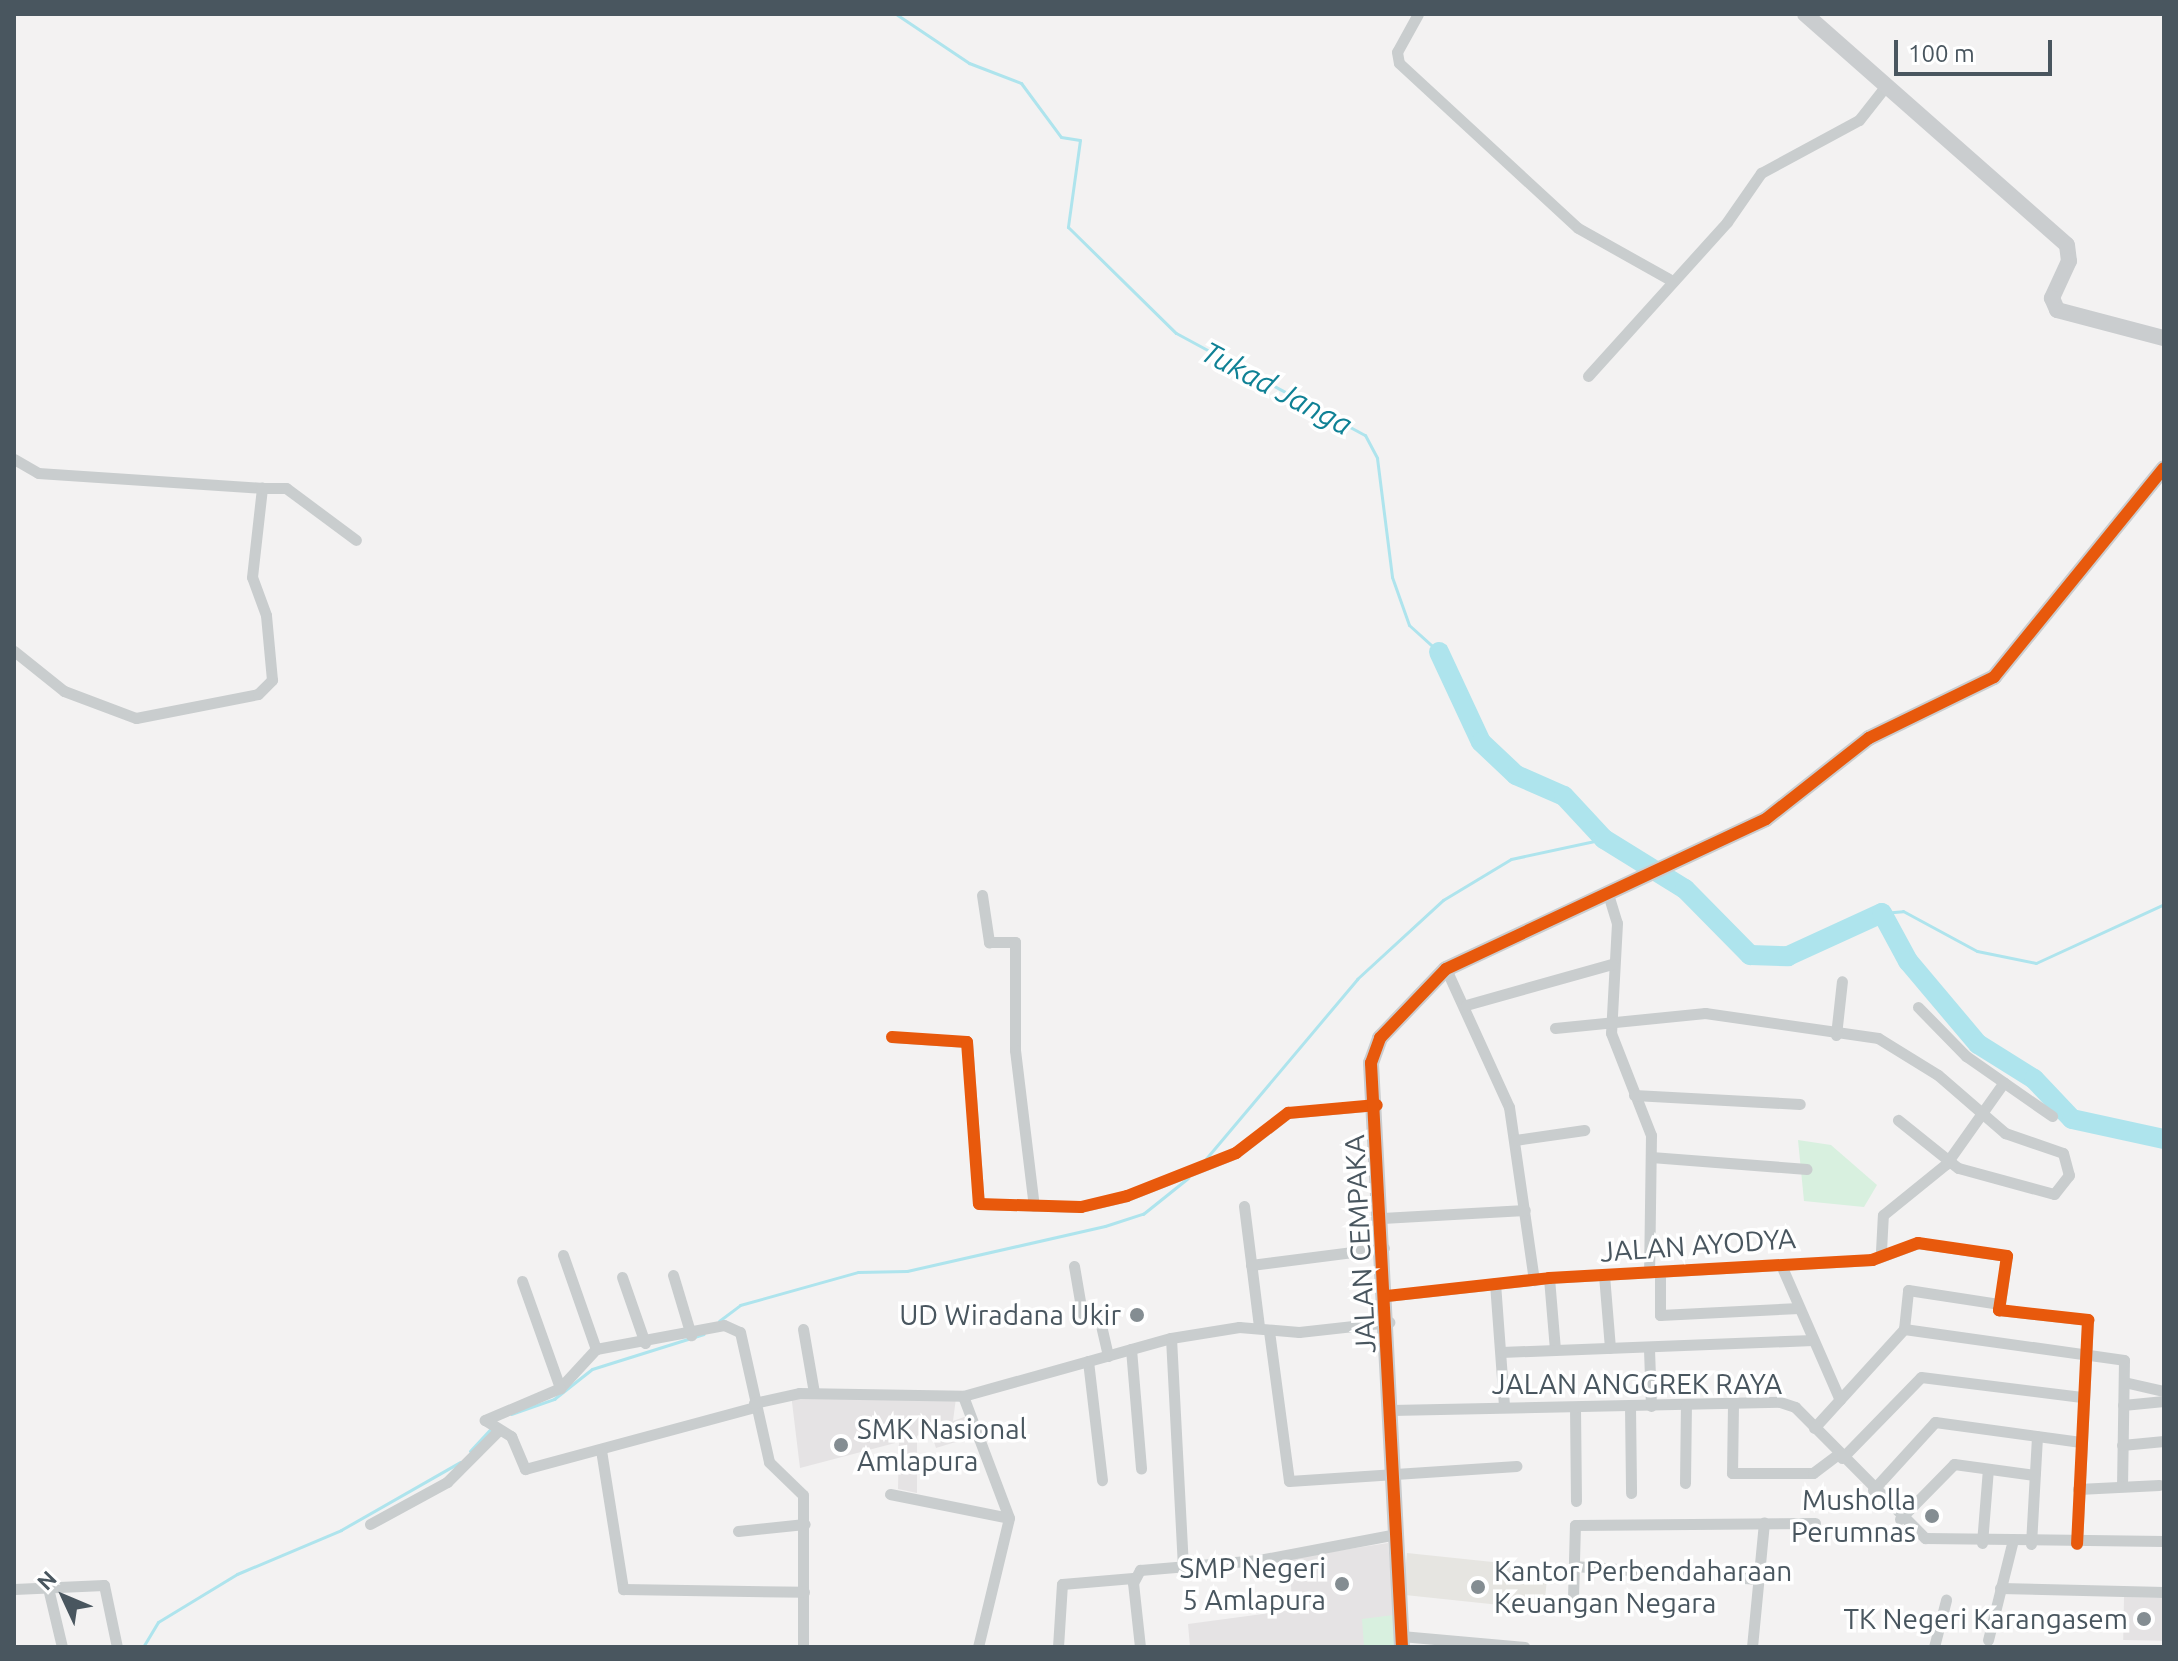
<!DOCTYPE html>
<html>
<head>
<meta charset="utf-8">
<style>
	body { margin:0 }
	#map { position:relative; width:2178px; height:1661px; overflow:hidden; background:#f3f2f2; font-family:Ubuntu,sans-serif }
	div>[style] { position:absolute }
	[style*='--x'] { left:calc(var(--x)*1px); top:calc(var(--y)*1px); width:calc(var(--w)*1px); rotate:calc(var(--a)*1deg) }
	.commercial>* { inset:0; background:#e6e5e1; transform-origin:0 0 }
	.education>* { inset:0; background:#e5e3e4; transform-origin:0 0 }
	.green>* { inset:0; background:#d8f0df }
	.stream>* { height:3px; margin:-1.5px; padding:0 1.5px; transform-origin:1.5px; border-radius:1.5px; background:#aee4ed }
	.river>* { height:20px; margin:-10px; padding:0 10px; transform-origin:10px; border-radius:10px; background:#aee4ed }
	.street>* { height:11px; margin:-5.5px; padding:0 5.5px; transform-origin:5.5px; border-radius:5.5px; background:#c9cdce }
	.secondary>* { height:16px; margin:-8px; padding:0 8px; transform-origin:8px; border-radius:8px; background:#cacdcf }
	.cycleway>* { height:12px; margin:-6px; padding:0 6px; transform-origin:6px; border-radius:6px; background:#e8590c }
	.dots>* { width:22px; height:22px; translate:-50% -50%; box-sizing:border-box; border:4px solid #fff; border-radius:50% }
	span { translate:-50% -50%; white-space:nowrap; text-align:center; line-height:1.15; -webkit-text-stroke:7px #fff; paint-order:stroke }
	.street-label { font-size:28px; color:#49565f }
	.poi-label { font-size:28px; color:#49565f }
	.right { translate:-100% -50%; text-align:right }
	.left { translate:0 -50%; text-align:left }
	.water-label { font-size:30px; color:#0f8195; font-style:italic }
	.frame { position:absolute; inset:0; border:16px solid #49565f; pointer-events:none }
	.north { position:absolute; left:24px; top:1557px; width:80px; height:80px; -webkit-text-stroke:6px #fff; paint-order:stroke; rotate:314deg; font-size:22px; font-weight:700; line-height:32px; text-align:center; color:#49565f }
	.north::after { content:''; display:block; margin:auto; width:28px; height:36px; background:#49565f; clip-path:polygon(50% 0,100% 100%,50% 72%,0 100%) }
	.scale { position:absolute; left:1894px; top:40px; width:158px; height:36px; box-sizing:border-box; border:4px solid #49565f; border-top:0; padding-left:10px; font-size:24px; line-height:28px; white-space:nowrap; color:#49565f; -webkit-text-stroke:6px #fff; paint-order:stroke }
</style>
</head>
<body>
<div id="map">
	<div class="commercial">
		<i style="left:1407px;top:1553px;width:142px;height:42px;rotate:6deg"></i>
	</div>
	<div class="education">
		<i style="clip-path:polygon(791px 1394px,956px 1398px,953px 1421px,967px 1416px,972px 1437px,936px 1448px,930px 1430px,917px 1436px,917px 1493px,898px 1489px,899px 1442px,800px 1468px)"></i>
		<i style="clip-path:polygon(1388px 1543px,1397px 1647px,1190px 1647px,1188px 1624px,1292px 1610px,1290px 1558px)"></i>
		<i style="left:2124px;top:1597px;width:40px;height:43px;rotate:1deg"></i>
	</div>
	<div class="green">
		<i style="clip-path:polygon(1798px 1140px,1831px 1145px,1877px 1185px,1864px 1207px,1804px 1201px)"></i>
		<i style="clip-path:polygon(1394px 1615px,1397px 1647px,1364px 1647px,1362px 1619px)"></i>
	</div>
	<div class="stream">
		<i style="--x:896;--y:14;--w:88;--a:33.9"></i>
		<i style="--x:969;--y:63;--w:56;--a:21"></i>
		<i style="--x:1021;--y:83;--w:67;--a:53.5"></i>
		<i style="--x:1061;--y:137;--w:19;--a:9"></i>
		<i style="--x:1080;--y:140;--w:88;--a:97.9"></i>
		<i style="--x:1068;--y:227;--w:151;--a:44.5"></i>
		<i style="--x:1176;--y:333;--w:215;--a:28.4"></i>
		<i style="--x:1365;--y:435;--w:26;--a:62"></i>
		<i style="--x:1377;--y:458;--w:120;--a:82.8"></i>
		<i style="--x:1392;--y:577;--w:51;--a:70.5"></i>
		<i style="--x:1409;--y:625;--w:40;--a:42"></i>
		<i style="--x:1882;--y:913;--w:21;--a:-5"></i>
		<i style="--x:1903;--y:911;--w:84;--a:28.4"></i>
		<i style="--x:1977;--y:951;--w:60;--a:11.5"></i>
		<i style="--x:2036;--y:963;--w:141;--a:-24.7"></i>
		<i style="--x:1204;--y:1161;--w:238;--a:-49.9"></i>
		<i style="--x:1357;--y:979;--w:117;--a:-42.6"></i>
		<i style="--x:1443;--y:900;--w:79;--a:-31.1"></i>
		<i style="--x:1511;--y:859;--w:95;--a:-12.1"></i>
		<i style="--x:719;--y:1321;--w:26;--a:-37"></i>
		<i style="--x:740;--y:1305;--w:123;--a:-15.6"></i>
		<i style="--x:858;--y:1272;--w:49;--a:-1.2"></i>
		<i style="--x:907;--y:1271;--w:203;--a:-12.8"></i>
		<i style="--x:1105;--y:1226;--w:40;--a:-18"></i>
		<i style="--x:1143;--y:1214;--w:58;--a:-38.7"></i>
		<i style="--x:511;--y:1414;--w:46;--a:-19.2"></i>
		<i style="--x:554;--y:1399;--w:48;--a:-38.3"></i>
		<i style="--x:592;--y:1369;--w:117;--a:-17.4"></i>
		<i style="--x:470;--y:1451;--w:33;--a:-47"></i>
		<i style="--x:143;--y:1647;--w:29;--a:-59"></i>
		<i style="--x:158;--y:1622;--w:92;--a:-31.3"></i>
		<i style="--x:237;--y:1574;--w:113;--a:-22.9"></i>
		<i style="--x:341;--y:1530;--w:137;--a:-29.7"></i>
	</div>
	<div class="river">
		<i style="--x:1439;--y:652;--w:99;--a:65"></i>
		<i style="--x:1481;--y:742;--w:48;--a:43.3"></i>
		<i style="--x:1516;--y:775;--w:52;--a:23.6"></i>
		<i style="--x:1564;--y:796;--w:59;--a:47.1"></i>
		<i style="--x:1604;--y:839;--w:95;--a:31.7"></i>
		<i style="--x:1685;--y:889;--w:93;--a:45.4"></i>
		<i style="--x:1750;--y:955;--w:38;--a:2"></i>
		<i style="--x:1788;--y:956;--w:103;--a:-24.6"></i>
		<i style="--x:1882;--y:913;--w:55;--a:61.6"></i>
		<i style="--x:1908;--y:961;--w:109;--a:49.9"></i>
		<i style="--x:1978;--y:1044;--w:66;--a:32"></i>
		<i style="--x:2034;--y:1079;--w:55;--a:46.5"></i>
		<i style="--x:2072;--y:1119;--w:94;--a:12.3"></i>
	</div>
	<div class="street">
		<i style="--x:1418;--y:14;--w:43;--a:118.9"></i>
		<i style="--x:1397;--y:52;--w:11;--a:80"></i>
		<i style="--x:1399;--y:63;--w:243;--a:42.7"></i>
		<i style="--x:1578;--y:228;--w:104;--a:29.3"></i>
		<i style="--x:1588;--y:376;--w:207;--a:-47.9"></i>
		<i style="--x:1727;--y:222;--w:60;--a:-55.2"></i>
		<i style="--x:1761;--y:173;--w:111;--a:-28.4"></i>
		<i style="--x:1859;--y:120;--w:42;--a:-51.8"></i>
		<i style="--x:14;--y:459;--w:28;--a:30"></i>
		<i style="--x:38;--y:473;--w:225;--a:3.8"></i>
		<i style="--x:14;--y:651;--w:64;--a:38.7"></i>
		<i style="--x:64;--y:691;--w:77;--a:20.6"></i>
		<i style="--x:136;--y:718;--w:124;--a:-11.1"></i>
		<i style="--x:258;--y:694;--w:20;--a:-45"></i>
		<i style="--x:272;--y:680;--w:65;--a:-95.3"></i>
		<i style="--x:266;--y:615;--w:40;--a:-110.2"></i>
		<i style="--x:252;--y:577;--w:90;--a:-83.6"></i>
		<i style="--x:262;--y:488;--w:24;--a:0"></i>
		<i style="--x:286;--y:488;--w:87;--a:36.6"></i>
		<i style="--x:1608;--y:894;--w:30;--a:73"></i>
		<i style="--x:1617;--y:923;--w:110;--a:93.1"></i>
		<i style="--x:1611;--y:1033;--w:110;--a:68.6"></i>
		<i style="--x:1651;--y:1135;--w:137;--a:90.8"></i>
		<i style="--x:982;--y:895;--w:48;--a:81.5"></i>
		<i style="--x:989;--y:942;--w:26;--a:0"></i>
		<i style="--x:1015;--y:942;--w:108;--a:90"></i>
		<i style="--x:1015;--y:1050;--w:157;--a:83.1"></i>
		<i style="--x:1446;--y:969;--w:152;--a:65.5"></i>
		<i style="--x:1509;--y:1107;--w:175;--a:81.8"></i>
		<i style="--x:1466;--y:1005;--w:152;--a:-15.7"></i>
		<i style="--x:1918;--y:1007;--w:69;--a:45.6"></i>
		<i style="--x:1966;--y:1056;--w:105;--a:34.9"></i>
		<i style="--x:1555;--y:1028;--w:151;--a:-5.7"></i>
		<i style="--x:1705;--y:1013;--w:175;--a:8.2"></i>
		<i style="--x:1878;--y:1038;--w:70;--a:31.7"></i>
		<i style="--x:1938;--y:1075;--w:89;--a:40.9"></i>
		<i style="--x:2005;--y:1133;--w:61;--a:19"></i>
		<i style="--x:2063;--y:1153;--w:23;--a:75"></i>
		<i style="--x:2069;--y:1175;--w:24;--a:128"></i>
		<i style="--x:2054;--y:1194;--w:99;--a:-164.8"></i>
		<i style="--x:1958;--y:1168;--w:77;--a:-141.3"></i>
		<i style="--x:1836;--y:1035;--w:54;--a:-83.7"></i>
		<i style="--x:892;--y:1037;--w:75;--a:3.8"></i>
		<i style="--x:967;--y:1042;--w:162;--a:85.8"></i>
		<i style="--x:979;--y:1204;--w:102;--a:1.7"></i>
		<i style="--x:1081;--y:1207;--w:47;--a:-13.4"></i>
		<i style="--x:1127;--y:1196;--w:117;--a:-21.5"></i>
		<i style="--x:1236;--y:1153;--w:66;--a:-37.6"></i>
		<i style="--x:1288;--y:1113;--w:89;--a:-5.1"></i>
		<i style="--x:1634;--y:1095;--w:166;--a:3.1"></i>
		<i style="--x:1515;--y:1140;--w:70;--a:-8.2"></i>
		<i style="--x:1651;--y:1157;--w:156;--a:4.4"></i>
		<i style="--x:1244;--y:1206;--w:122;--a:82.9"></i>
		<i style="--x:1382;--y:1218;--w:143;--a:-3.2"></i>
		<i style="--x:1881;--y:1251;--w:36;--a:-87"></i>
		<i style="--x:1883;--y:1215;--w:81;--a:-39"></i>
		<i style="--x:1946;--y:1164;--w:100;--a:-54.7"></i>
		<i style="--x:563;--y:1255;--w:100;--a:70.7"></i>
		<i style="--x:1251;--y:1265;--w:134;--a:-7.3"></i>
		<i style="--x:1781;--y:1265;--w:147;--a:66.4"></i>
		<i style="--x:1074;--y:1266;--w:48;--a:80.3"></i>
		<i style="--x:1082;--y:1313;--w:20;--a:24"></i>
		<i style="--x:1100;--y:1321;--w:36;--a:77"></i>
		<i style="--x:1660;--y:1273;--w:42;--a:90"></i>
		<i style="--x:1660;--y:1315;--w:139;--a:-2.9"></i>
		<i style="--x:673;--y:1275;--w:63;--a:73.3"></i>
		<i style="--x:1604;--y:1275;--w:73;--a:85.3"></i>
		<i style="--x:622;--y:1277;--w:70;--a:70.8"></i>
		<i style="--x:1549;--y:1278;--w:72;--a:85.2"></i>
		<i style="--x:522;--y:1281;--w:114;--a:70.4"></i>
		<i style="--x:560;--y:1388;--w:53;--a:-47.3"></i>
		<i style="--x:596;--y:1349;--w:130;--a:-10.6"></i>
		<i style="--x:724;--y:1325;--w:17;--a:24"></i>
		<i style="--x:740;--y:1332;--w:133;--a:77.4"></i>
		<i style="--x:769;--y:1462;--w:47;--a:44.1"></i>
		<i style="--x:803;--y:1495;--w:152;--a:90"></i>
		<i style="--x:1495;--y:1283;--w:124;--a:85.8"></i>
		<i style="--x:1387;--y:1296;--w:163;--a:-6.3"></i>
		<i style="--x:1549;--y:1278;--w:324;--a:-3.2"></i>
		<i style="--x:1872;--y:1260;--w:49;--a:-20.3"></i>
		<i style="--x:1918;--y:1243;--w:90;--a:8.3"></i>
		<i style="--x:2007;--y:1256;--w:55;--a:98.4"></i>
		<i style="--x:1999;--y:1310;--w:90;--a:6.4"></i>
		<i style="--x:2088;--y:1320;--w:224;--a:92.8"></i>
		<i style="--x:803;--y:1329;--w:65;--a:80.2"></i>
		<i style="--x:1904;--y:1329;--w:39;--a:-84"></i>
		<i style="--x:1908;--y:1290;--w:93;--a:8.7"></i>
		<i style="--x:1269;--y:1331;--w:151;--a:82.4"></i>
		<i style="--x:1289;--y:1481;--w:228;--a:-3.8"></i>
		<i style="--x:1171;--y:1338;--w:231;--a:87"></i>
		<i style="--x:1131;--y:1349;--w:120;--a:85.2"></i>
		<i style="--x:1649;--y:1349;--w:57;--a:88"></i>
		<i style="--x:1501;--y:1352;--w:312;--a:-2.2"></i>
		<i style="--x:1088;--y:1361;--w:120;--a:83.3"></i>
		<i style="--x:2124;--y:1382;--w:41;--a:12.7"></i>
		<i style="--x:560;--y:1388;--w:82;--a:156.9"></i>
		<i style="--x:485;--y:1420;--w:31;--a:32"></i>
		<i style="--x:511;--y:1436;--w:36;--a:67"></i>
		<i style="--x:525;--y:1469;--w:238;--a:-15.1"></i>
		<i style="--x:963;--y:1396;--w:130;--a:69.3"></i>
		<i style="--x:1009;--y:1518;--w:133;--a:103.5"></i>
		<i style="--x:754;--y:1403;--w:46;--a:-12.5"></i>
		<i style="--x:799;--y:1393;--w:164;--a:1"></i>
		<i style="--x:963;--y:1396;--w:216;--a:-15.6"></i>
		<i style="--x:1171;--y:1338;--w:69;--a:-9.2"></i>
		<i style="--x:1239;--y:1327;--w:60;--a:4.8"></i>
		<i style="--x:1299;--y:1332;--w:91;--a:-6.3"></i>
		<i style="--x:1733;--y:1404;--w:69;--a:90.8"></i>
		<i style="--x:1732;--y:1473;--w:81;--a:0"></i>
		<i style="--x:1813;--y:1473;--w:31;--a:-37"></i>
		<i style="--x:2123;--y:1405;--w:41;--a:-5.6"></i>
		<i style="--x:1630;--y:1406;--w:87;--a:89.3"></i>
		<i style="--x:1575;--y:1407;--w:94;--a:89.4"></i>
		<i style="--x:1391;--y:1410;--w:389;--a:-1.2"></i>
		<i style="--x:1780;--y:1402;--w:16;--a:18"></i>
		<i style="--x:1795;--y:1407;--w:185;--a:45.2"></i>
		<i style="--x:1925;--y:1538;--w:239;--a:0.7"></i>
		<i style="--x:1814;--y:1428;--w:134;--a:-47.7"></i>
		<i style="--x:1904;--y:1329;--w:222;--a:8"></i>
		<i style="--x:2124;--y:1360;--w:125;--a:90.9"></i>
		<i style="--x:2122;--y:1445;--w:42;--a:-5.4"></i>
		<i style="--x:601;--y:1450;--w:141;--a:81"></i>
		<i style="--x:623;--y:1589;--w:181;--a:0.9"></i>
		<i style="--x:1842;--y:1458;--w:113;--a:-45.7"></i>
		<i style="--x:1921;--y:1377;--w:162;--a:7.1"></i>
		<i style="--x:1685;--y:1483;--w:78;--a:-89.3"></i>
		<i style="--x:2078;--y:1489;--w:81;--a:-2.8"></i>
		<i style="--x:1873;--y:1490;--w:92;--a:-47.6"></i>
		<i style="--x:1935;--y:1422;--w:147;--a:7.8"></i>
		<i style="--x:890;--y:1494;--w:121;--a:11.4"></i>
		<i style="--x:1900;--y:1519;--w:77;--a:-45.5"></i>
		<i style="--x:1954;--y:1464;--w:81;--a:7.8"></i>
		<i style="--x:370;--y:1524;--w:88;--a:-28.6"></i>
		<i style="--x:447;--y:1482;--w:74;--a:-45"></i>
		<i style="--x:738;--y:1531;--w:67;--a:-6"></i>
		<i style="--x:1982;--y:1543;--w:74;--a:-85.4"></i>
		<i style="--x:2031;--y:1544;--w:108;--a:-86.8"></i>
		<i style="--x:1574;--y:1566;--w:185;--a:4"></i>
		<i style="--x:2000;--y:1588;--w:164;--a:1.4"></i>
		<i style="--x:14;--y:1589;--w:90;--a:-2.5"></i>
		<i style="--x:104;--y:1585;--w:63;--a:78.2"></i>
		<i style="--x:49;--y:1592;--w:57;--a:76.7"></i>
		<i style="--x:1573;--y:1599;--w:74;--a:-88.5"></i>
		<i style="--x:1575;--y:1525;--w:240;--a:-0.5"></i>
		<i style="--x:1401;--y:1636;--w:124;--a:5.1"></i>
		<i style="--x:1988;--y:1640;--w:99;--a:-76"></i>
		<i style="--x:1058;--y:1647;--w:63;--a:-86.4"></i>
		<i style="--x:1062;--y:1584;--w:71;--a:-4.8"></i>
		<i style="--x:1140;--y:1647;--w:64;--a:-96.2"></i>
		<i style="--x:1133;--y:1583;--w:15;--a:-62"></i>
		<i style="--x:1140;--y:1570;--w:119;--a:-4.8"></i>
		<i style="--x:1259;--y:1560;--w:140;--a:-10.7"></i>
		<i style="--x:1752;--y:1647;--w:125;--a:-84.5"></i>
		<i style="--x:1934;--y:1647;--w:49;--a:-75.7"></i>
	</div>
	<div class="secondary">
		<i style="--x:1805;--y:14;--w:349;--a:41.4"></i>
		<i style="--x:2067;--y:245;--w:16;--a:83"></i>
		<i style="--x:2069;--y:261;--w:41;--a:114.7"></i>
		<i style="--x:2052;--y:298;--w:13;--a:67"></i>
		<i style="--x:2057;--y:310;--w:111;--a:14.7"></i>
		<i style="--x:1402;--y:1647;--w:585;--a:-93.04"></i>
		<i style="--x:1371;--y:1063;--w:27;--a:-70"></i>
		<i style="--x:1380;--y:1038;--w:95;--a:-46.3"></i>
		<i style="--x:1446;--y:969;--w:353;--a:-25.1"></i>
		<i style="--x:1766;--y:819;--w:131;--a:-38.2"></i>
		<i style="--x:1869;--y:738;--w:139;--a:-26"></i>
		<i style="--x:1994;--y:677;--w:269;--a:-50.9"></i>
	</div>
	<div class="cycleway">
		<i style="--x:892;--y:1037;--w:75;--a:3.8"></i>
		<i style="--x:967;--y:1042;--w:162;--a:85.8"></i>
		<i style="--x:979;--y:1204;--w:102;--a:1.7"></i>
		<i style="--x:1081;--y:1207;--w:47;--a:-13.4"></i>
		<i style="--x:1127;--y:1196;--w:117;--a:-21.5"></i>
		<i style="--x:1236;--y:1153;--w:66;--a:-37.6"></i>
		<i style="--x:1288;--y:1113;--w:89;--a:-5.1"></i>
		<i style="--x:1387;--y:1296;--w:163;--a:-6.3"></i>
		<i style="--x:1549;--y:1278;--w:324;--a:-3.2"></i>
		<i style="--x:1872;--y:1260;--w:49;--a:-20.3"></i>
		<i style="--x:1918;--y:1243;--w:90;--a:8.3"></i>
		<i style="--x:2007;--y:1256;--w:55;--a:98.4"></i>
		<i style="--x:1999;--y:1310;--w:90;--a:6.4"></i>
		<i style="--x:2088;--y:1320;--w:224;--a:92.8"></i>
		<i style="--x:1402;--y:1647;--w:585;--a:-93.04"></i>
		<i style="--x:1371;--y:1063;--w:27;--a:-70"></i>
		<i style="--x:1380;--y:1038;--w:95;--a:-46.3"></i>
		<i style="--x:1446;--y:969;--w:353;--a:-25.1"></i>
		<i style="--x:1766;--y:819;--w:131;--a:-38.2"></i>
		<i style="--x:1869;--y:738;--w:139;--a:-26"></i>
		<i style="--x:1994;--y:677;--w:269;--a:-50.9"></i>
	</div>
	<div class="dots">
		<i style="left:1137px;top:1315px;background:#848d92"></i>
		<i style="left:841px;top:1445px;background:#848d92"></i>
		<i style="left:1932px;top:1516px;background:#848d92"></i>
		<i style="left:1342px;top:1584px;background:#848d92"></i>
		<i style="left:1478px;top:1587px;background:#848d92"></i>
		<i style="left:2144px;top:1619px;background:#848d92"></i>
	</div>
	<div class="street-label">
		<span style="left:1360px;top:1244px;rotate:-93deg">JALAN CEMPAKA</span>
		<span style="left:1698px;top:1245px;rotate:-4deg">JALAN AYODYA</span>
		<span style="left:1637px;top:1384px">JALAN ANGGREK RAYA</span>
	</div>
	<div class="poi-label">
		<span class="right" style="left:1121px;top:1315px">UD Wiradana Ukir</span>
		<span class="left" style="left:857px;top:1445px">SMK Nasional<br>Amlapura</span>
		<span class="right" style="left:1916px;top:1516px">Musholla<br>Perumnas</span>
		<span class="right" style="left:1326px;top:1584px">SMP Negeri<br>5 Amlapura</span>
		<span class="left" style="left:1494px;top:1587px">Kantor Perbendaharaan<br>Keuangan Negara</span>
		<span class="right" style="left:2128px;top:1619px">TK Negeri Karangasem</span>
	</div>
	<div class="water-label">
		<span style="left:1277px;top:388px;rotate:28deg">Tukad Janga</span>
	</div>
	<div class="frame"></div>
	<div class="north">N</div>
	<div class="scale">100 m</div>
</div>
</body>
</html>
